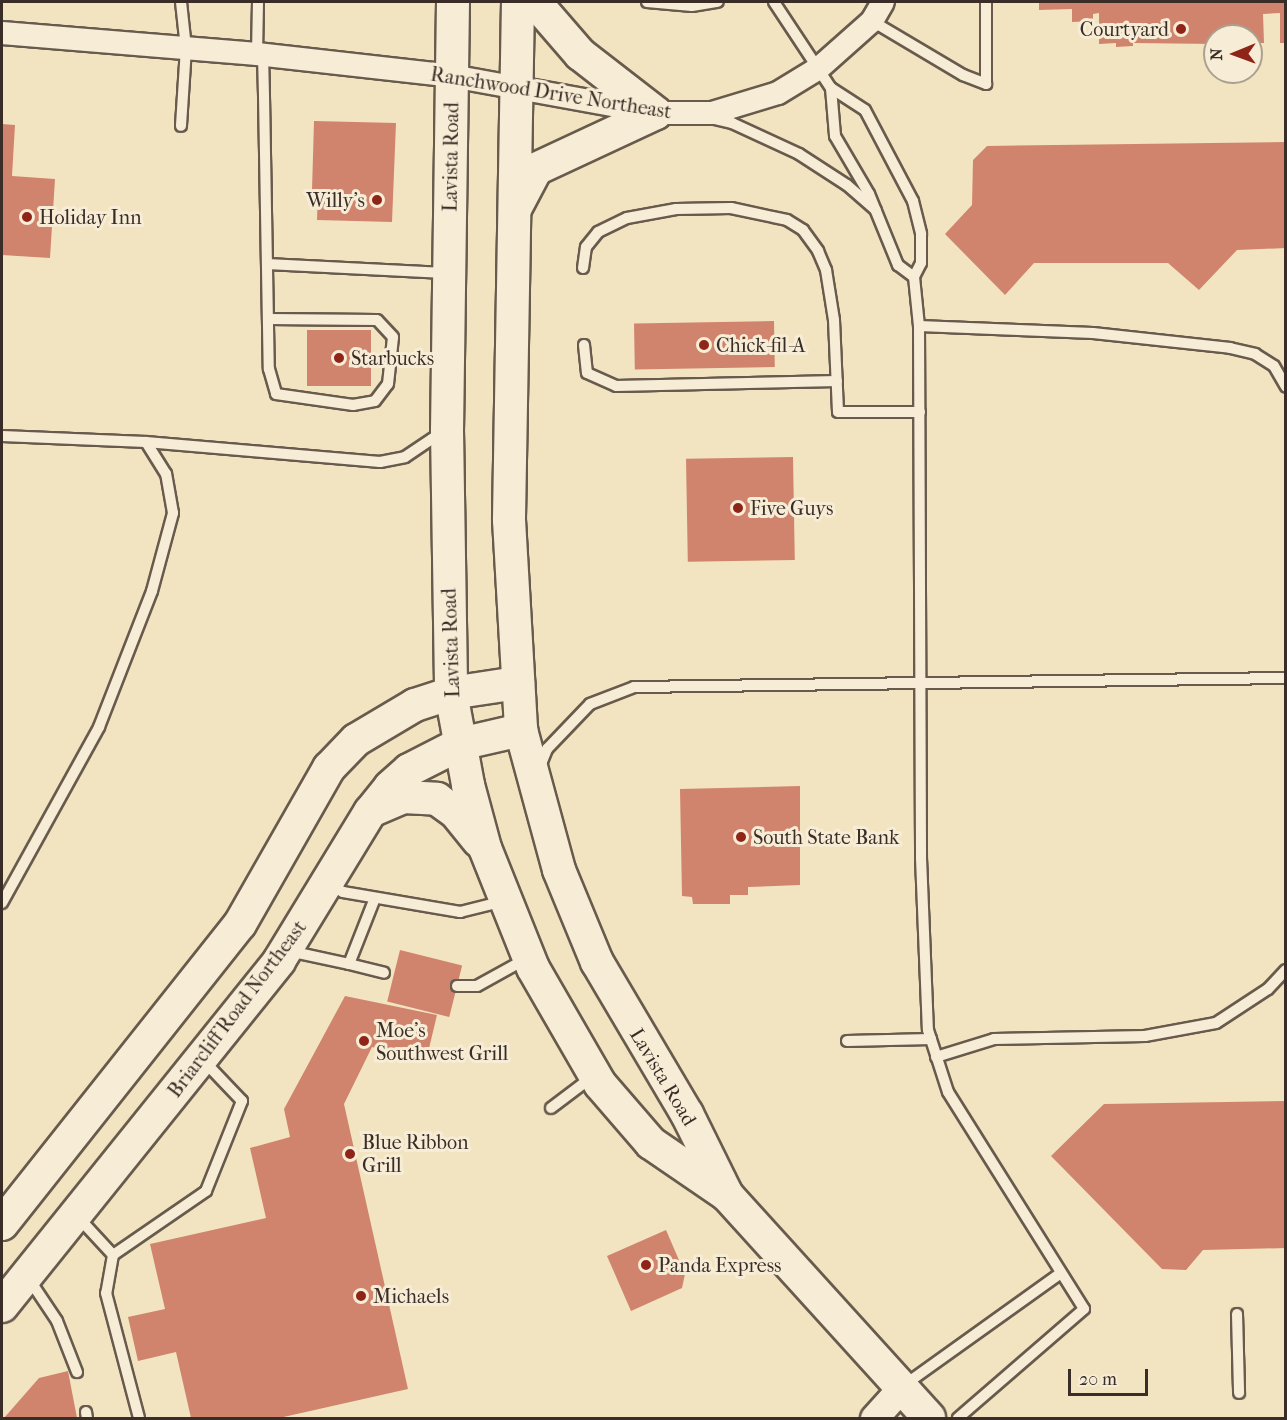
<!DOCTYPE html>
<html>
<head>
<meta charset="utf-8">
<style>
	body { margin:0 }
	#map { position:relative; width:1287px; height:1420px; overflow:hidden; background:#f2e4c0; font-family:"IM FELL French Canon",serif }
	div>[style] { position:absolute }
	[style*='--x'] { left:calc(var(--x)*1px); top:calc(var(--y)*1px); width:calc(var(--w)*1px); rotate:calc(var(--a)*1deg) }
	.building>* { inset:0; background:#d0846d; transform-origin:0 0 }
	.roads { filter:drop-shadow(2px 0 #685b4d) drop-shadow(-2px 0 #685b4d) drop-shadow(0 2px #685b4d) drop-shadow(0 -2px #685b4d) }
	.service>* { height:10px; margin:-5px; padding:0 5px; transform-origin:5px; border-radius:5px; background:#f7edd6 }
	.minor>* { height:22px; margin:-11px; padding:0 11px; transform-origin:11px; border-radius:11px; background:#f7edd6 }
	.tertiary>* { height:27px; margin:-13.5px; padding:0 13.5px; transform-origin:13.5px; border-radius:13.5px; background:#f7edd6 }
	.secondary>* { height:32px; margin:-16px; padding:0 16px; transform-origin:16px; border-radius:16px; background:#f7edd6 }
	.dots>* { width:16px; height:16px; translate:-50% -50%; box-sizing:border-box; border:3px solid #f7edd6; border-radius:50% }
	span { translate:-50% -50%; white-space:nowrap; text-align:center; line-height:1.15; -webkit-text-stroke:6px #f7edd6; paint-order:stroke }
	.poi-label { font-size:20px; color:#3a2d27 }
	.right { translate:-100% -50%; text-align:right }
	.left { translate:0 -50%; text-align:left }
	.street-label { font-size:20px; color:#3a2d27 }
	.frame { position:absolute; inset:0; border:3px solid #3a2d27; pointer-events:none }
	.north { position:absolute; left:1203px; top:24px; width:60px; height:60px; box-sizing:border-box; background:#f7edd6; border:2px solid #aba090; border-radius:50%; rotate:269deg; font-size:16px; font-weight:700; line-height:24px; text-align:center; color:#3a2d27 }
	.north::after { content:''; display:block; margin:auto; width:21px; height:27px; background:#8f2418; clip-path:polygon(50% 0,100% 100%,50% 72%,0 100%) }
	.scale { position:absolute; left:1068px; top:1369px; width:80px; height:27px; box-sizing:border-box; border:3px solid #3a2d27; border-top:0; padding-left:8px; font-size:18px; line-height:21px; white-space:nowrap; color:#3a2d27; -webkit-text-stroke:4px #f7edd6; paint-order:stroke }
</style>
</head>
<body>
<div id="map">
	<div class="building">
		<i style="clip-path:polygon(1039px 2px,1286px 2px,1286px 43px,1280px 43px,1280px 13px,1263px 14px,1264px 43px,1251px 43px,1251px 36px,1215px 36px,1215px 44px,1133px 43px,1133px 46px,1116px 47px,1116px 43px,1099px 44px,1099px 13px,1093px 14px,1093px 21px,1072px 22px,1072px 9px,1039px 10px)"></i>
		<i style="clip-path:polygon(314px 121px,396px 123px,392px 222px,317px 220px,318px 190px,312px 190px)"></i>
		<i style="clip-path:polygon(2px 124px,15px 125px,12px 176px,55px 179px,50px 258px,2px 255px)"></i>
		<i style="clip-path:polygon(1286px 142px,1286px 248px,1237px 250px,1199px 290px,1168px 263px,1034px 263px,1005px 295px,945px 234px,972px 205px,973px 160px,987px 146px)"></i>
		<i style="left:774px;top:321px;width:46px;height:140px;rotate:89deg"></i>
		<i style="left:307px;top:330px;width:64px;height:56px"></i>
		<i style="left:793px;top:457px;width:103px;height:107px;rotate:89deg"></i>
		<i style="clip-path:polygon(800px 786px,800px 885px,748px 887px,748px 895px,730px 895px,730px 904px,693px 904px,692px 897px,682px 896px,680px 789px)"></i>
		<i style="left:400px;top:950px;width:64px;height:53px;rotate:14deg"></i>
		<i style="clip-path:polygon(345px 996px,437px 1015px,426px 1061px,372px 1047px,344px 1104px,408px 1389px,279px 1418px,191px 1418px,176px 1352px,138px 1361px,128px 1317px,165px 1309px,150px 1244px,266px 1218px,250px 1148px,290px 1137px,284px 1109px)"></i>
		<i style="clip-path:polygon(1286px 1101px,1286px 1248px,1203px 1250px,1186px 1270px,1162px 1269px,1051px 1156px,1104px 1104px)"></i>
		<i style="clip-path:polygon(666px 1230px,685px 1274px,682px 1288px,631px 1311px,607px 1256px)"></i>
		<i style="clip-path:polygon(68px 1371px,77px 1418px,4px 1418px,39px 1378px)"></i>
	</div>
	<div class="roads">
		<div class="service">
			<i style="--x:181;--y:2;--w:46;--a:83.8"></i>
			<i style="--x:186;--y:48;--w:78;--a:93.7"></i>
			<i style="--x:647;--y:2;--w:45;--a:5.1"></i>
			<i style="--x:692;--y:6;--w:26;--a:-9"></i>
			<i style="--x:774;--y:2;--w:103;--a:56.5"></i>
			<i style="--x:831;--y:88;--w:48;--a:85.2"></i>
			<i style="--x:835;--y:136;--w:67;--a:59.6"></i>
			<i style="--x:869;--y:194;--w:77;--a:67.8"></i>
			<i style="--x:898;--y:265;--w:20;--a:37"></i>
			<i style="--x:872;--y:21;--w:106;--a:30.7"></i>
			<i style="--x:963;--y:75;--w:25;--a:21"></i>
			<i style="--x:986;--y:84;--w:82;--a:-90"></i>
			<i style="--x:257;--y:54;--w:52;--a:-88.9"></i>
			<i style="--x:263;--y:55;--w:41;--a:88.6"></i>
			<i style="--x:264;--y:96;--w:273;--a:89"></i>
			<i style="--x:269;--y:369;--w:26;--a:74"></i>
			<i style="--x:276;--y:394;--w:78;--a:8.1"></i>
			<i style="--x:353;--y:405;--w:22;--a:-10"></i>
			<i style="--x:375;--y:401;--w:21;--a:-53"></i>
			<i style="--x:388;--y:384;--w:47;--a:-83.9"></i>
			<i style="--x:393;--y:337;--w:23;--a:-133"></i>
			<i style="--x:377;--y:320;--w:109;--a:-179.5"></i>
			<i style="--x:831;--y:88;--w:40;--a:32.9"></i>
			<i style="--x:865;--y:110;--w:103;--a:62.2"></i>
			<i style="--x:913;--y:201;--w:34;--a:76"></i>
			<i style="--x:921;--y:234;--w:29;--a:90"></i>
			<i style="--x:921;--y:263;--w:16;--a:117"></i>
			<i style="--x:914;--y:277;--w:49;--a:84.2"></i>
			<i style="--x:919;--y:326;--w:532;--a:89.78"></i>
			<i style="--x:921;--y:858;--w:172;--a:87.7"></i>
			<i style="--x:928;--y:1030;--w:65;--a:72.1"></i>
			<i style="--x:948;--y:1092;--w:256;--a:57.9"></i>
			<i style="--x:1084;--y:1309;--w:167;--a:139.1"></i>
			<i style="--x:710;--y:118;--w:23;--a:13"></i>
			<i style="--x:732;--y:123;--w:74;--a:24.8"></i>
			<i style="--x:799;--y:154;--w:57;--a:32.9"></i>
			<i style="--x:847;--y:185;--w:38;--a:41"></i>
			<i style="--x:267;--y:264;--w:178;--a:2.9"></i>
			<i style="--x:583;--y:268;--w:21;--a:-82"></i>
			<i style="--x:586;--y:247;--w:19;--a:-51"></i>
			<i style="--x:598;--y:232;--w:32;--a:-26"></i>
			<i style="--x:627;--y:218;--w:50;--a:-10.4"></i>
			<i style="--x:676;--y:209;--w:55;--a:-1"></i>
			<i style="--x:731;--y:208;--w:57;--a:12.1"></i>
			<i style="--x:787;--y:220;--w:19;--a:32"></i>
			<i style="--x:803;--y:230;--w:26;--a:54"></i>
			<i style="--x:818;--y:251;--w:21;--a:67"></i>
			<i style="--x:826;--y:270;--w:51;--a:80.9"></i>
			<i style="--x:834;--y:320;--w:92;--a:87.5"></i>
			<i style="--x:838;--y:412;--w:82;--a:0"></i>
			<i style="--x:919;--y:326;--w:174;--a:2.3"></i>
			<i style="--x:1093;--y:333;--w:138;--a:6.2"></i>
			<i style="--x:1230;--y:348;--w:26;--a:13"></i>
			<i style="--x:1255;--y:354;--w:22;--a:32"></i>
			<i style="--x:1274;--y:366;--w:24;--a:60"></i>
			<i style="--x:584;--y:345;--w:28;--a:84"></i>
			<i style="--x:587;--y:373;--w:32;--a:24"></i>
			<i style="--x:616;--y:386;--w:221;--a:-1.3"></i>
			<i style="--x:2;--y:436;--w:144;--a:2.4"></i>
			<i style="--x:146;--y:442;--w:235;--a:4.9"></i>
			<i style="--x:380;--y:462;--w:25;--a:-11"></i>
			<i style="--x:405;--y:457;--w:45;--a:-34"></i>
			<i style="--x:539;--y:769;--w:22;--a:-68"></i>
			<i style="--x:547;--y:749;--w:62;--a:-46.3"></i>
			<i style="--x:590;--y:704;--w:47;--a:-21.1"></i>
			<i style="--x:634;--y:687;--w:652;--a:-0.79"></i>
			<i style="--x:330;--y:885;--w:15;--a:28"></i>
			<i style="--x:343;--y:892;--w:119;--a:9.7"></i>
			<i style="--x:460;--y:912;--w:45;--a:-14"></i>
			<i style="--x:2;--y:903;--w:201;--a:-61.1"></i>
			<i style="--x:99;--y:727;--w:146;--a:-68.7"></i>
			<i style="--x:152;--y:591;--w:81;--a:-74.9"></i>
			<i style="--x:173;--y:513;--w:40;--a:-100"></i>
			<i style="--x:166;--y:474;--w:38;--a:-122"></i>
			<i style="--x:289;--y:951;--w:61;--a:12.2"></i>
			<i style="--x:349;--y:964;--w:71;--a:-68.5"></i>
			<i style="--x:349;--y:964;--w:36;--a:14"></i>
			<i style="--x:457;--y:986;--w:20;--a:0"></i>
			<i style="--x:477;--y:986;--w:56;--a:-28.9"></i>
			<i style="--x:847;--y:1041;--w:84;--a:-1.4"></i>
			<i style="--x:936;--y:1057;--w:61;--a:-17.2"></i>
			<i style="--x:994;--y:1039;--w:151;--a:-1.1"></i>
			<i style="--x:1145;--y:1036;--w:72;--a:-10.4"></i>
			<i style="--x:1216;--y:1023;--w:62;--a:-33.2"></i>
			<i style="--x:1268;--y:989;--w:26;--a:-47"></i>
			<i style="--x:551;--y:1108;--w:51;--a:-37.1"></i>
			<i style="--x:77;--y:1216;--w:53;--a:47.3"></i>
			<i style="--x:113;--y:1255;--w:39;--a:100"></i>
			<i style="--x:106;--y:1293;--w:129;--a:75.2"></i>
			<i style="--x:113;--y:1255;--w:113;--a:-34.5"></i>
			<i style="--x:206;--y:1191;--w:97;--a:-68.2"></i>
			<i style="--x:242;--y:1101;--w:57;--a:-133.6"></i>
			<i style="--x:29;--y:1279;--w:50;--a:56.3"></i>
			<i style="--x:57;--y:1321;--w:55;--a:68.6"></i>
			<i style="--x:1237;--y:1314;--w:79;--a:88.5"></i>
			<i style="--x:903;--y:1386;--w:194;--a:-35.6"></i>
			<i style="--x:86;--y:1412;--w:6;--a:81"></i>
		</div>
		<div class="minor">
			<i style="--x:2;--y:33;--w:256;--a:4.7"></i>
			<i style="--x:257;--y:54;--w:196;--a:6.4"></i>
			<i style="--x:452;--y:76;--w:207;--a:10.3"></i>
			<i style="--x:656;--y:113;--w:56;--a:0"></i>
			<i style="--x:712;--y:113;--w:69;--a:-16.9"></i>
			<i style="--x:778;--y:93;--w:48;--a:-31.4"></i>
			<i style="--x:819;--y:68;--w:71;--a:-41.6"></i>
			<i style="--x:872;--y:21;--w:22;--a:-60"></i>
		</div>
		<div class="tertiary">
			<i style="--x:874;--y:1418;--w:43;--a:-47.8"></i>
		</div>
		<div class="secondary">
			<i style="--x:453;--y:2;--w:428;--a:90.8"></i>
			<i style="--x:447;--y:430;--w:263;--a:89.1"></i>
			<i style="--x:451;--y:693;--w:94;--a:79.5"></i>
			<i style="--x:468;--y:785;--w:65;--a:74.9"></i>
			<i style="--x:485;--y:848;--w:129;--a:68.2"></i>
			<i style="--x:533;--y:968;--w:134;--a:60"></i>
			<i style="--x:600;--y:1084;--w:78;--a:49.2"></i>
			<i style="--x:651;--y:1143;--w:92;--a:34.4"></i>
			<i style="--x:727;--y:1195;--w:301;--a:47.8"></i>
			<i style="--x:518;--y:2;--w:518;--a:91"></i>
			<i style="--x:509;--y:520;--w:210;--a:86.7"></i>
			<i style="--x:521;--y:730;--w:145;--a:74.8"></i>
			<i style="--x:559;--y:870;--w:100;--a:67.6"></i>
			<i style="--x:597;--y:962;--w:177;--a:59.4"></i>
			<i style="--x:687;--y:1114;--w:90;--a:63.7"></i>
			<i style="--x:516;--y:207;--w:43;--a:-62.2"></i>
			<i style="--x:536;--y:169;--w:132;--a:-25"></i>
			<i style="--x:656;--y:113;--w:96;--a:-142.2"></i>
			<i style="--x:580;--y:54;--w:69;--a:-130.9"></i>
			<i style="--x:373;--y:810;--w:33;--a:-23"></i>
			<i style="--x:403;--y:797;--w:34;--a:3"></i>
			<i style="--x:437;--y:799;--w:24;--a:36"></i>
			<i style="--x:456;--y:813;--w:36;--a:51"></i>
			<i style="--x:2;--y:1224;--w:383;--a:-51.6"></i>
			<i style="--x:240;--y:924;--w:180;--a:-60.3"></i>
			<i style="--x:329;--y:768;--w:39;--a:-46"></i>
			<i style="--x:356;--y:740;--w:69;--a:-30.7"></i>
			<i style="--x:415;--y:705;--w:38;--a:-18"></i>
			<i style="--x:451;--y:693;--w:68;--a:-8.5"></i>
			<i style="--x:2;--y:1306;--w:442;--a:-51.2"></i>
			<i style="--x:279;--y:961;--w:175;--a:-58.6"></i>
			<i style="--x:370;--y:812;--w:32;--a:-51"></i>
			<i style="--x:390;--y:787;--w:25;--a:-42"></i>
			<i style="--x:409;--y:770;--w:57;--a:-27"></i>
			<i style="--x:460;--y:744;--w:63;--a:-12.9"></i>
		</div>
	</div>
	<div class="dots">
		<i style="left:1181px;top:29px;background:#8f2418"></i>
		<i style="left:377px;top:200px;background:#8f2418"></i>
		<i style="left:27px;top:217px;background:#8f2418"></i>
		<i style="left:704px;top:345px;background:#8f2418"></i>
		<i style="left:339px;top:358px;background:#8f2418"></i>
		<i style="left:738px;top:508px;background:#8f2418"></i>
		<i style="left:741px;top:837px;background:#8f2418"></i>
		<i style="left:364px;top:1041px;background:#8f2418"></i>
		<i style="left:350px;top:1154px;background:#8f2418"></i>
		<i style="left:646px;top:1265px;background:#8f2418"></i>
		<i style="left:361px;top:1296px;background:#8f2418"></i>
	</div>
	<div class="poi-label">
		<span class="right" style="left:1169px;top:29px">Courtyard</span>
		<span class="right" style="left:365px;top:200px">Willy's</span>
		<span class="left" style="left:39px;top:217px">Holiday Inn</span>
		<span class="left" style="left:716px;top:345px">Chick-fil-A</span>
		<span class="left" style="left:351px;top:358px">Starbucks</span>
		<span class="left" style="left:750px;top:508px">Five Guys</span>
		<span class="left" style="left:753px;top:837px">South State Bank</span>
		<span class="left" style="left:376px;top:1042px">Moe's<br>Southwest Grill</span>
		<span class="left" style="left:362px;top:1154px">Blue Ribbon<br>Grill</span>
		<span class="left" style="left:658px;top:1265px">Panda Express</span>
		<span class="left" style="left:373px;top:1296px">Michaels</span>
	</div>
	<div class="street-label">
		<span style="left:551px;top:93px;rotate:9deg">Ranchwood Drive Northeast</span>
		<span style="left:451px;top:157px;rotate:-89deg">Lavista Road</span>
		<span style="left:451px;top:643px;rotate:-92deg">Lavista Road</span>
		<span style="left:237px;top:1009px;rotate:-53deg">Briarcliff Road Northeast</span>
		<span style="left:663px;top:1077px;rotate:59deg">Lavista Road</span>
	</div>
	<div class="frame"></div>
	<div class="north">N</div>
	<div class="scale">20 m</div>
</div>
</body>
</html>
